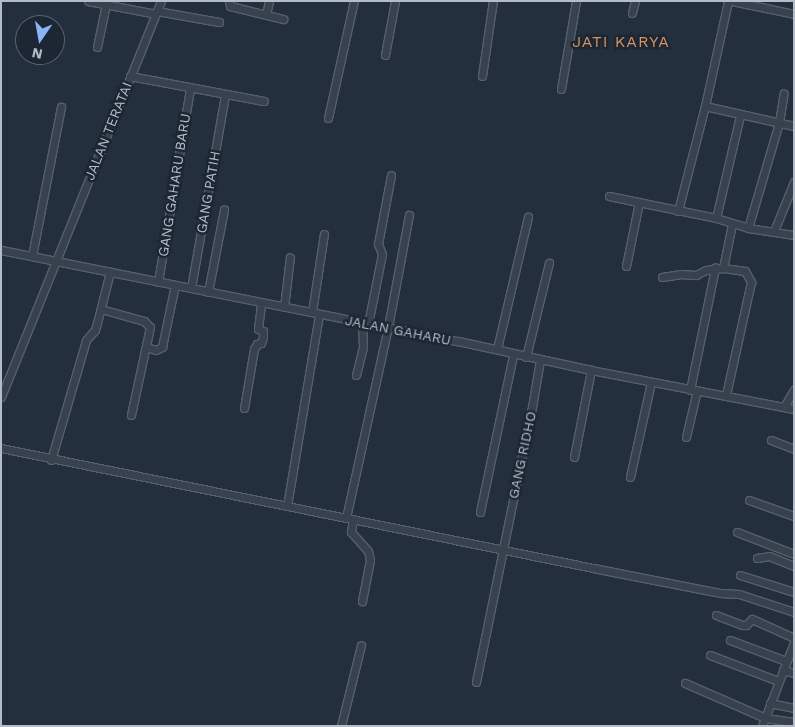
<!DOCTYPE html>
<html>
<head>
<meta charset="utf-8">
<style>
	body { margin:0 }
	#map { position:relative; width:795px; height:727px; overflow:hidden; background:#242f3e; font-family:"Work Sans",sans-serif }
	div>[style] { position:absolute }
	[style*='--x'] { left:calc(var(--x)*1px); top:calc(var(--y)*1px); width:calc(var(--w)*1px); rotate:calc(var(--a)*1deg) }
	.roads { filter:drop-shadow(1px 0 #565f6c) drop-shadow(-1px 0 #565f6c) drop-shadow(0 1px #565f6c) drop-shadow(0 -1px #565f6c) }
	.minor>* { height:7px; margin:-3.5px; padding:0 3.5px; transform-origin:3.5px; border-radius:3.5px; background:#38414e }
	span { translate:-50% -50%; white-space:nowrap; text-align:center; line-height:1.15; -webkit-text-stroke:5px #1d2633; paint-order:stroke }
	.street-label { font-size:14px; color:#b4bcc9 }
	.quarter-label { font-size:16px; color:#d59563; letter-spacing:1px }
	.frame { position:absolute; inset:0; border:2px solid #b4bcc9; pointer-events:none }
	.north { position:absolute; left:15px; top:15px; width:50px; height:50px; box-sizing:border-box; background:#1d2633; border:1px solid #59626f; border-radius:50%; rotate:192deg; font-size:14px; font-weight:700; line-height:20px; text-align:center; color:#b4bcc9 }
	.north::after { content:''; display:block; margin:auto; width:18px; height:22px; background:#8ab4f8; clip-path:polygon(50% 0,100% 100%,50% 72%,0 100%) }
</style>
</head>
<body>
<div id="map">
	<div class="roads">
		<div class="minor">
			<i style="--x:88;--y:1;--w:69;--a:10.8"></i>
			<i style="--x:229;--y:1;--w:5;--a:79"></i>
			<i style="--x:230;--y:6;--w:55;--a:13.8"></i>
			<i style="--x:732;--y:1;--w:63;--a:11.8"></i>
			<i style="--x:157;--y:11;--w:63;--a:10.1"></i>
			<i style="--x:632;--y:13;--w:12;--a:-76"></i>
			<i style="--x:266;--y:15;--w:14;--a:-78"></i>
			<i style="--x:97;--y:47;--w:44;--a:-78.2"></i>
			<i style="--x:385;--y:55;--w:55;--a:-79.5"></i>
			<i style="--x:130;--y:76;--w:136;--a:10.6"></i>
			<i style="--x:482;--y:76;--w:76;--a:-81.7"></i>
			<i style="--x:561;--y:89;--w:89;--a:-80.3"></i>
			<i style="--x:705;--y:106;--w:91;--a:12.7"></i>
			<i style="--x:328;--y:118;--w:120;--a:-77.5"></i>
			<i style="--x:609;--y:196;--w:109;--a:11.6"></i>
			<i style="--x:716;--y:218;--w:34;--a:17"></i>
			<i style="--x:748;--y:228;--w:47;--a:8.7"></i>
			<i style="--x:678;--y:211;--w:108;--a:-75.6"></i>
			<i style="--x:705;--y:106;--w:107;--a:-77.6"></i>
			<i style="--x:716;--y:218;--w:105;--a:-76.8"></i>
			<i style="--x:748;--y:228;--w:109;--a:-73.6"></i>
			<i style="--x:779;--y:123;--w:30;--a:-81"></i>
			<i style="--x:774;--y:231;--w:53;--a:-67.8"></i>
			<i style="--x:1;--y:250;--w:466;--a:11.3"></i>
			<i style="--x:458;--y:341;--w:136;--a:12.3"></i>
			<i style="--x:591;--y:370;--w:207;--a:10.9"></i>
			<i style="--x:32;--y:256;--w:152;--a:-79"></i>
			<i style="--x:626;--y:266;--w:65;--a:-78.5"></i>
			<i style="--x:723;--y:268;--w:22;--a:8"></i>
			<i style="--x:745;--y:271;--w:13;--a:61"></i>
			<i style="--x:751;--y:282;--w:116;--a:102.5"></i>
			<i style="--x:662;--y:277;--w:18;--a:-9"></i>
			<i style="--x:680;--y:274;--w:16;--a:4"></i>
			<i style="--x:696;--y:275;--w:11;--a:-27"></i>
			<i style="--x:706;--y:270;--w:17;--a:-7"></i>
			<i style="--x:723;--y:268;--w:45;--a:-78.4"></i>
			<i style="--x:158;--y:282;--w:196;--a:-80.6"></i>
			<i style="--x:191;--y:288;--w:196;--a:-80"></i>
			<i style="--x:208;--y:292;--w:84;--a:-79"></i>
			<i style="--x:284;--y:307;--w:50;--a:-83.2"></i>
			<i style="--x:101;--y:309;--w:45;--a:15.6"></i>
			<i style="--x:144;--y:321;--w:8;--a:45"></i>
			<i style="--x:150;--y:327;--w:90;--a:102.2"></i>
			<i style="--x:312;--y:312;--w:79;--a:-81.3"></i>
			<i style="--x:368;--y:324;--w:71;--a:-78.7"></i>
			<i style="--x:382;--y:254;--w:11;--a:-112"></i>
			<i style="--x:378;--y:244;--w:70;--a:-79.3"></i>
			<i style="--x:146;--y:347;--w:10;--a:17"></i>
			<i style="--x:156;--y:350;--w:7;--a:-27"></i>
			<i style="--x:162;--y:347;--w:63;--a:-78.2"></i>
			<i style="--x:497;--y:349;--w:136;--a:-76.8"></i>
			<i style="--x:526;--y:357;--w:97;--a:-76.3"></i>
			<i style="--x:356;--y:375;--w:29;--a:-76"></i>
			<i style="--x:363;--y:347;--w:24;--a:-92"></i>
			<i style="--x:690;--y:390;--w:125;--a:-78.4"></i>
			<i style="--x:1;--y:397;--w:427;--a:-68"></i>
			<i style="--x:784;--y:407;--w:20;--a:-60"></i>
			<i style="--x:244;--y:408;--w:60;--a:-80.4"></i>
			<i style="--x:254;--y:349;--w:6;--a:-59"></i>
			<i style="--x:257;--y:344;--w:4;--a:-14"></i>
			<i style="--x:261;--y:343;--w:6;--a:-72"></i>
			<i style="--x:263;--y:337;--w:6;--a:-90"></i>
			<i style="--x:263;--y:331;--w:5;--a:-158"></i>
			<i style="--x:258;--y:329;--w:26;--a:-83"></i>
			<i style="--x:686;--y:437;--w:48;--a:-76.8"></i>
			<i style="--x:771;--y:440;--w:25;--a:21"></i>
			<i style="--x:1;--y:448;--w:604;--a:11.46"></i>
			<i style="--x:593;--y:568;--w:129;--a:11.1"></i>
			<i style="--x:720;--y:593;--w:19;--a:3"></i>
			<i style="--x:739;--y:594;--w:58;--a:18.1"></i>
			<i style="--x:574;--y:457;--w:89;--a:-78.9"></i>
			<i style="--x:51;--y:460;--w:125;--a:-73.7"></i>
			<i style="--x:86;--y:340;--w:13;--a:-48"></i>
			<i style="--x:95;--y:330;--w:7;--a:-74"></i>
			<i style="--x:97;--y:323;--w:53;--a:-75.7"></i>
			<i style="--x:630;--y:477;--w:97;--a:-77.5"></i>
			<i style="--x:749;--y:500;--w:48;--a:19.6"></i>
			<i style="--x:287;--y:506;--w:194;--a:-80.5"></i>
			<i style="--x:480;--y:512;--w:160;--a:-78.1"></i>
			<i style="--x:346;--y:518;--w:196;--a:-77.6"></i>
			<i style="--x:388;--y:327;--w:114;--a:-79.4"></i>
			<i style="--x:353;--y:519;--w:13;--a:99"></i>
			<i style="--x:351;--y:532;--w:25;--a:48"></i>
			<i style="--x:368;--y:551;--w:9;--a:77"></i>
			<i style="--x:370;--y:560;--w:42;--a:101"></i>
			<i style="--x:737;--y:532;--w:61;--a:21.1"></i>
			<i style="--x:757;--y:558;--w:12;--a:-9"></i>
			<i style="--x:769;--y:556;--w:27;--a:22"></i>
			<i style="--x:740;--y:575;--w:57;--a:17.5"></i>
			<i style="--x:716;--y:615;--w:28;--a:21"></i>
			<i style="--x:742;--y:625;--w:4;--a:0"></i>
			<i style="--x:746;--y:625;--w:8;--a:-45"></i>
			<i style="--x:752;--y:619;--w:46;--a:24.3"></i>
			<i style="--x:730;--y:640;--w:60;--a:20.6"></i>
			<i style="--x:710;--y:655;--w:73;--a:20.9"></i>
			<i style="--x:783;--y:670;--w:11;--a:15"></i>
			<i style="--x:476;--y:682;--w:281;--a:-78.5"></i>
			<i style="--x:532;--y:407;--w:48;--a:-80.3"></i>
			<i style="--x:685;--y:683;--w:87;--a:23.6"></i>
			<i style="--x:765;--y:718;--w:29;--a:8"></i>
			<i style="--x:770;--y:703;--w:25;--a:12"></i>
			<i style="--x:341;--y:726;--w:83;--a:-76.1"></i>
			<i style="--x:762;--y:726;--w:90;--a:-69.1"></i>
		</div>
	</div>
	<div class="street-label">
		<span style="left:108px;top:131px;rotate:-68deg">JALAN TERATAI</span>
		<span style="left:174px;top:185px;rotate:-81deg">GANG GAHARU BARU</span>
		<span style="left:208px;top:192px;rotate:-80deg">GANG PATIH</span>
		<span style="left:398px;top:330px;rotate:11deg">JALAN GAHARU</span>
		<span style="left:522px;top:455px;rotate:-78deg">GANG RIDHO</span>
	</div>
	<div class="quarter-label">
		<span style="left:621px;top:42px">JATI KARYA</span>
	</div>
	<div class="frame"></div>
	<div class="north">N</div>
</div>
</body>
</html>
